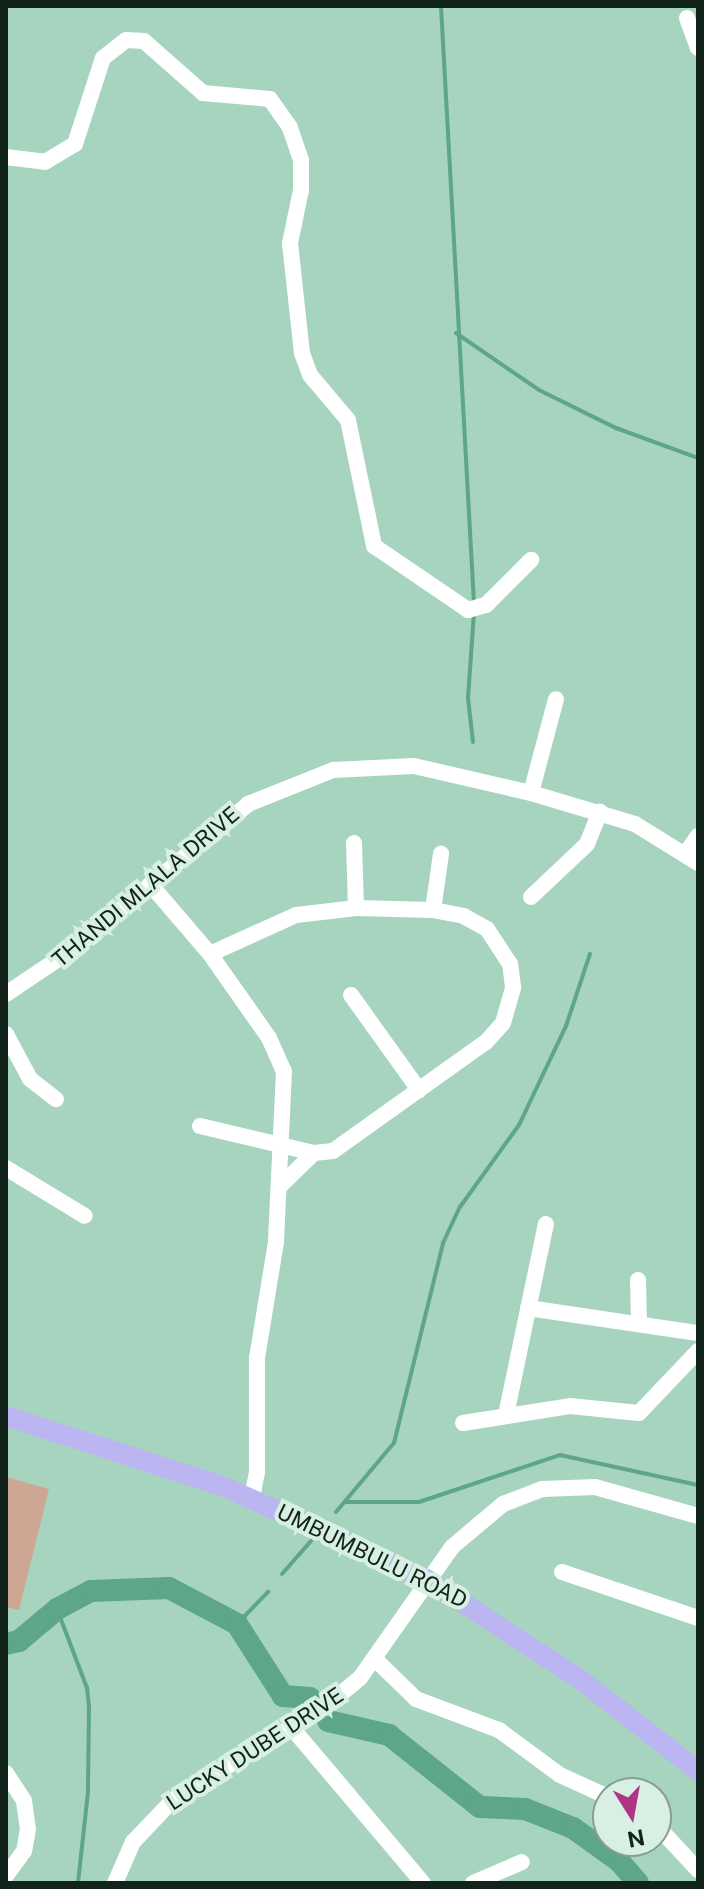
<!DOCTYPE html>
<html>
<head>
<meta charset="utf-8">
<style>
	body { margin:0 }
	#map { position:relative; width:704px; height:1889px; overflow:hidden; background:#a7d4bf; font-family:"Public Sans",sans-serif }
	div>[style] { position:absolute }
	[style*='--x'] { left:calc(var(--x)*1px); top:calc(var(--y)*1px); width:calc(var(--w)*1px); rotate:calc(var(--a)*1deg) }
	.green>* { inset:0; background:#cea694 }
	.stream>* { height:4px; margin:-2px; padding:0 2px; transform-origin:2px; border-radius:2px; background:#5da687 }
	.river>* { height:22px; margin:-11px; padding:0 11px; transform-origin:11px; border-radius:11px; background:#5da687 }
	.minor>* { height:16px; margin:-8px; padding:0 8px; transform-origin:8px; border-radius:8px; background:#fff }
	.major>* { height:20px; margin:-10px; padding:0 10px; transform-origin:10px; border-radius:10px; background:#bbb6f1 }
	span { translate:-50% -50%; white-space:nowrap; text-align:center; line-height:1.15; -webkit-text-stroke:8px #d8efe4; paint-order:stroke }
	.street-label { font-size:22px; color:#11231b }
	.frame { position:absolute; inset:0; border:8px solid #11231b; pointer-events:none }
	.north { position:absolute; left:592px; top:1777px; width:80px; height:80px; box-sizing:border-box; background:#d8efe4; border:2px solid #889d94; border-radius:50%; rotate:169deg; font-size:22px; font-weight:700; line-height:32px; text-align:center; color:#11231b }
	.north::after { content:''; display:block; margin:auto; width:28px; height:36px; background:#b03485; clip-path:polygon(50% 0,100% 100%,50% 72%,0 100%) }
</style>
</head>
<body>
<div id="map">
	<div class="green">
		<i style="clip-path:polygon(6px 1477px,49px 1489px,19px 1610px,6px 1607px)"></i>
	</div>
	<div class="stream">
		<i style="--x:441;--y:6;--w:599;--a:86.84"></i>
		<i style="--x:456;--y:333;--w:101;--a:34.5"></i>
		<i style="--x:539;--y:390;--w:86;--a:26.3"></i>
		<i style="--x:616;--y:428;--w:87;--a:20.1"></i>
		<i style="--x:473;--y:742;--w:44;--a:-96.5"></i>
		<i style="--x:468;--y:698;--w:85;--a:-86"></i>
		<i style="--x:345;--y:1502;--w:74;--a:0"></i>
		<i style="--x:419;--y:1502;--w:149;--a:-18.4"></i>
		<i style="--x:560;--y:1455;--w:141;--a:12.3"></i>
		<i style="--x:336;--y:1512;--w:90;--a:-50"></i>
		<i style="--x:394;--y:1443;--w:206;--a:-76.2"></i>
		<i style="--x:443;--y:1243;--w:40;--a:-65"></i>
		<i style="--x:460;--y:1207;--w:101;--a:-54.3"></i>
		<i style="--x:519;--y:1125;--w:110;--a:-64.6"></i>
		<i style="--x:566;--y:1026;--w:76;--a:-71.6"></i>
		<i style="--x:282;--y:1574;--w:44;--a:-48.7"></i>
		<i style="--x:57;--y:1609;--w:85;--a:69.2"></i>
		<i style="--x:87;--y:1688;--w:19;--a:84"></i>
		<i style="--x:89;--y:1707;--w:85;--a:90.7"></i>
		<i style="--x:88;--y:1792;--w:92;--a:96.3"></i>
		<i style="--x:237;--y:1624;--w:45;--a:-45.9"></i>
	</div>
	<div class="river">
		<i style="--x:6;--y:1644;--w:13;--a:-13"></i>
		<i style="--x:19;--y:1641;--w:50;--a:-40.1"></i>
		<i style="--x:57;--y:1609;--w:38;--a:-28"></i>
		<i style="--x:91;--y:1591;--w:78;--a:-2.2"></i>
		<i style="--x:169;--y:1588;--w:77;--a:27.9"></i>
		<i style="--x:237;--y:1624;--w:85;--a:57.4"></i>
		<i style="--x:283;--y:1696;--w:27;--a:4"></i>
		<i style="--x:328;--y:1721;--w:63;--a:12.9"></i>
		<i style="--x:389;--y:1735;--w:116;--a:38.4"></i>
		<i style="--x:480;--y:1807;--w:45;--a:2.5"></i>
		<i style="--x:525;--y:1809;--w:52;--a:21.6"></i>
		<i style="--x:573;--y:1828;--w:57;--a:35.7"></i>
		<i style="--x:619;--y:1861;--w:29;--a:49"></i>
	</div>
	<div class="minor">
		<i style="--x:687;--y:18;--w:32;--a:70"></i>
		<i style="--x:6;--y:157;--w:39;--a:7"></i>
		<i style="--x:45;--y:162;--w:35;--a:-31"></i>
		<i style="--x:75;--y:144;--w:90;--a:-72"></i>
		<i style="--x:103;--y:58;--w:29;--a:-38"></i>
		<i style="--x:126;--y:40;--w:18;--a:3"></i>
		<i style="--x:144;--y:41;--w:79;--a:41.4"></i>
		<i style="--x:203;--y:93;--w:67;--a:5.1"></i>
		<i style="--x:270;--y:99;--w:35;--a:55"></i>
		<i style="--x:290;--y:128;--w:34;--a:71"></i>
		<i style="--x:301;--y:160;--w:30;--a:90"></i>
		<i style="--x:301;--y:190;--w:54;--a:101.7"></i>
		<i style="--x:290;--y:243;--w:111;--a:83.8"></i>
		<i style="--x:302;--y:353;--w:23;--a:70"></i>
		<i style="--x:310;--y:375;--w:59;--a:49.8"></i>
		<i style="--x:348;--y:420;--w:129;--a:78.3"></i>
		<i style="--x:374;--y:546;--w:114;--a:34.2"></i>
		<i style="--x:468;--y:610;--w:19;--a:-16"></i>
		<i style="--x:486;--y:605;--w:64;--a:-45"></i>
		<i style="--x:531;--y:793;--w:97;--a:-75.1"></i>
		<i style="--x:354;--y:843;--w:65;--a:88.2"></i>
		<i style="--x:686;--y:853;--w:21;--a:-55"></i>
		<i style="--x:150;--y:884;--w:92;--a:49.4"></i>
		<i style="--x:210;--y:954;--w:103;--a:54.9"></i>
		<i style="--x:269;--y:1038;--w:36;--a:66"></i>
		<i style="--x:284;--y:1071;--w:171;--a:92.7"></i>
		<i style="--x:276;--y:1242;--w:118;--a:99.3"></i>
		<i style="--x:257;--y:1358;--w:114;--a:90"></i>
		<i style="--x:257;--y:1472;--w:26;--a:101"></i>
		<i style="--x:531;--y:897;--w:77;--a:-43.4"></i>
		<i style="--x:587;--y:844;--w:35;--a:-68"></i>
		<i style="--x:433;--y:910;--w:57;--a:-81.9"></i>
		<i style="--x:6;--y:994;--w:81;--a:-33.9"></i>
		<i style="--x:73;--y:949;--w:227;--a:-39.6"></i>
		<i style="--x:248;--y:804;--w:92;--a:-21.8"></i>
		<i style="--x:333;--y:770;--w:81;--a:-2.8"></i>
		<i style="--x:414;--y:766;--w:120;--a:13"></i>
		<i style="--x:531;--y:793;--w:109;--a:16.6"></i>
		<i style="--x:635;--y:824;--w:74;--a:31.8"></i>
		<i style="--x:351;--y:995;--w:117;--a:54.4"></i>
		<i style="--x:6;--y:1034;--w:51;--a:61.9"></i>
		<i style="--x:30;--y:1079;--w:33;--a:38"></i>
		<i style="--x:200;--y:1126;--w:117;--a:13.3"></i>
		<i style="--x:314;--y:1153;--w:19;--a:-6"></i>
		<i style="--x:333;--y:1151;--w:188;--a:-35.5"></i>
		<i style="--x:486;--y:1042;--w:25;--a:-48"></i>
		<i style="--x:503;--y:1023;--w:37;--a:-74"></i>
		<i style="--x:513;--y:987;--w:23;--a:-97"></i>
		<i style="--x:510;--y:964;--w:42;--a:-123.3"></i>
		<i style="--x:487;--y:929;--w:26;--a:-151"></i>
		<i style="--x:464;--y:916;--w:32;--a:-169"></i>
		<i style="--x:433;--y:910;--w:77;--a:-178.5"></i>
		<i style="--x:356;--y:908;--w:60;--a:173.3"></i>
		<i style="--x:296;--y:915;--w:94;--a:155.6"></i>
		<i style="--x:6;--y:1168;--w:92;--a:31.3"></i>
		<i style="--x:281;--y:1185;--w:46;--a:-44.1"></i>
		<i style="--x:638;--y:1280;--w:44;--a:88.7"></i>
		<i style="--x:528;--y:1308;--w:172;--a:8.4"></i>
		<i style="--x:506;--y:1415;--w:195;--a:-78.2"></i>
		<i style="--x:463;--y:1423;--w:108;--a:-9"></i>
		<i style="--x:570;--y:1406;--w:69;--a:5.8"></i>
		<i style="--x:639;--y:1413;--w:86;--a:-46.4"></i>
		<i style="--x:562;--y:1572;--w:144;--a:18.7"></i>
		<i style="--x:376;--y:1660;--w:56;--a:44.3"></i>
		<i style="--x:416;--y:1699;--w:89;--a:20.5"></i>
		<i style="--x:499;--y:1730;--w:76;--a:36.4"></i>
		<i style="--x:560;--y:1775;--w:53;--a:24.6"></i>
		<i style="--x:292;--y:1728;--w:203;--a:49.8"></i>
		<i style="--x:6;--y:1773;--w:33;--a:57"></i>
		<i style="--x:24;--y:1801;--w:28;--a:82"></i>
		<i style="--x:28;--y:1829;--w:22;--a:100"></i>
		<i style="--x:24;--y:1851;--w:31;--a:126"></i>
		<i style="--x:656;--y:1825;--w:62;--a:47"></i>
		<i style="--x:115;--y:1883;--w:45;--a:-66.3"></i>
		<i style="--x:133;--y:1842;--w:59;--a:-46.4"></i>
		<i style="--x:174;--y:1799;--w:178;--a:-31.5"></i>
		<i style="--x:326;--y:1706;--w:44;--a:-39.5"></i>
		<i style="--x:360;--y:1678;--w:160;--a:-54.9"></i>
		<i style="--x:452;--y:1547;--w:67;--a:-40.1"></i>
		<i style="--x:503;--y:1504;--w:42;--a:-21"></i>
		<i style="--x:542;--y:1489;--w:53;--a:-2.2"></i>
		<i style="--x:595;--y:1487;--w:107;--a:15.7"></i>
		<i style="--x:473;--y:1883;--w:53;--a:-23.2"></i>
	</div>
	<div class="major">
		<i style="--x:6;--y:1416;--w:230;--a:18"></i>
		<i style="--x:225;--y:1487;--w:223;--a:24.6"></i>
		<i style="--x:428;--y:1580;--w:183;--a:33.2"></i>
		<i style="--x:581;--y:1680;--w:148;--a:37.9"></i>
	</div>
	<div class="street-label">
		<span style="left:146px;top:887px;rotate:-40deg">THANDI MLALA DRIVE</span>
		<span style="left:372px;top:1556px;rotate:26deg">UMBUMBULU ROAD</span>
		<span style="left:255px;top:1749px;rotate:-33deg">LUCKY DUBE DRIVE</span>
	</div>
	<div class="frame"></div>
	<div class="north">N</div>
</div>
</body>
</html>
